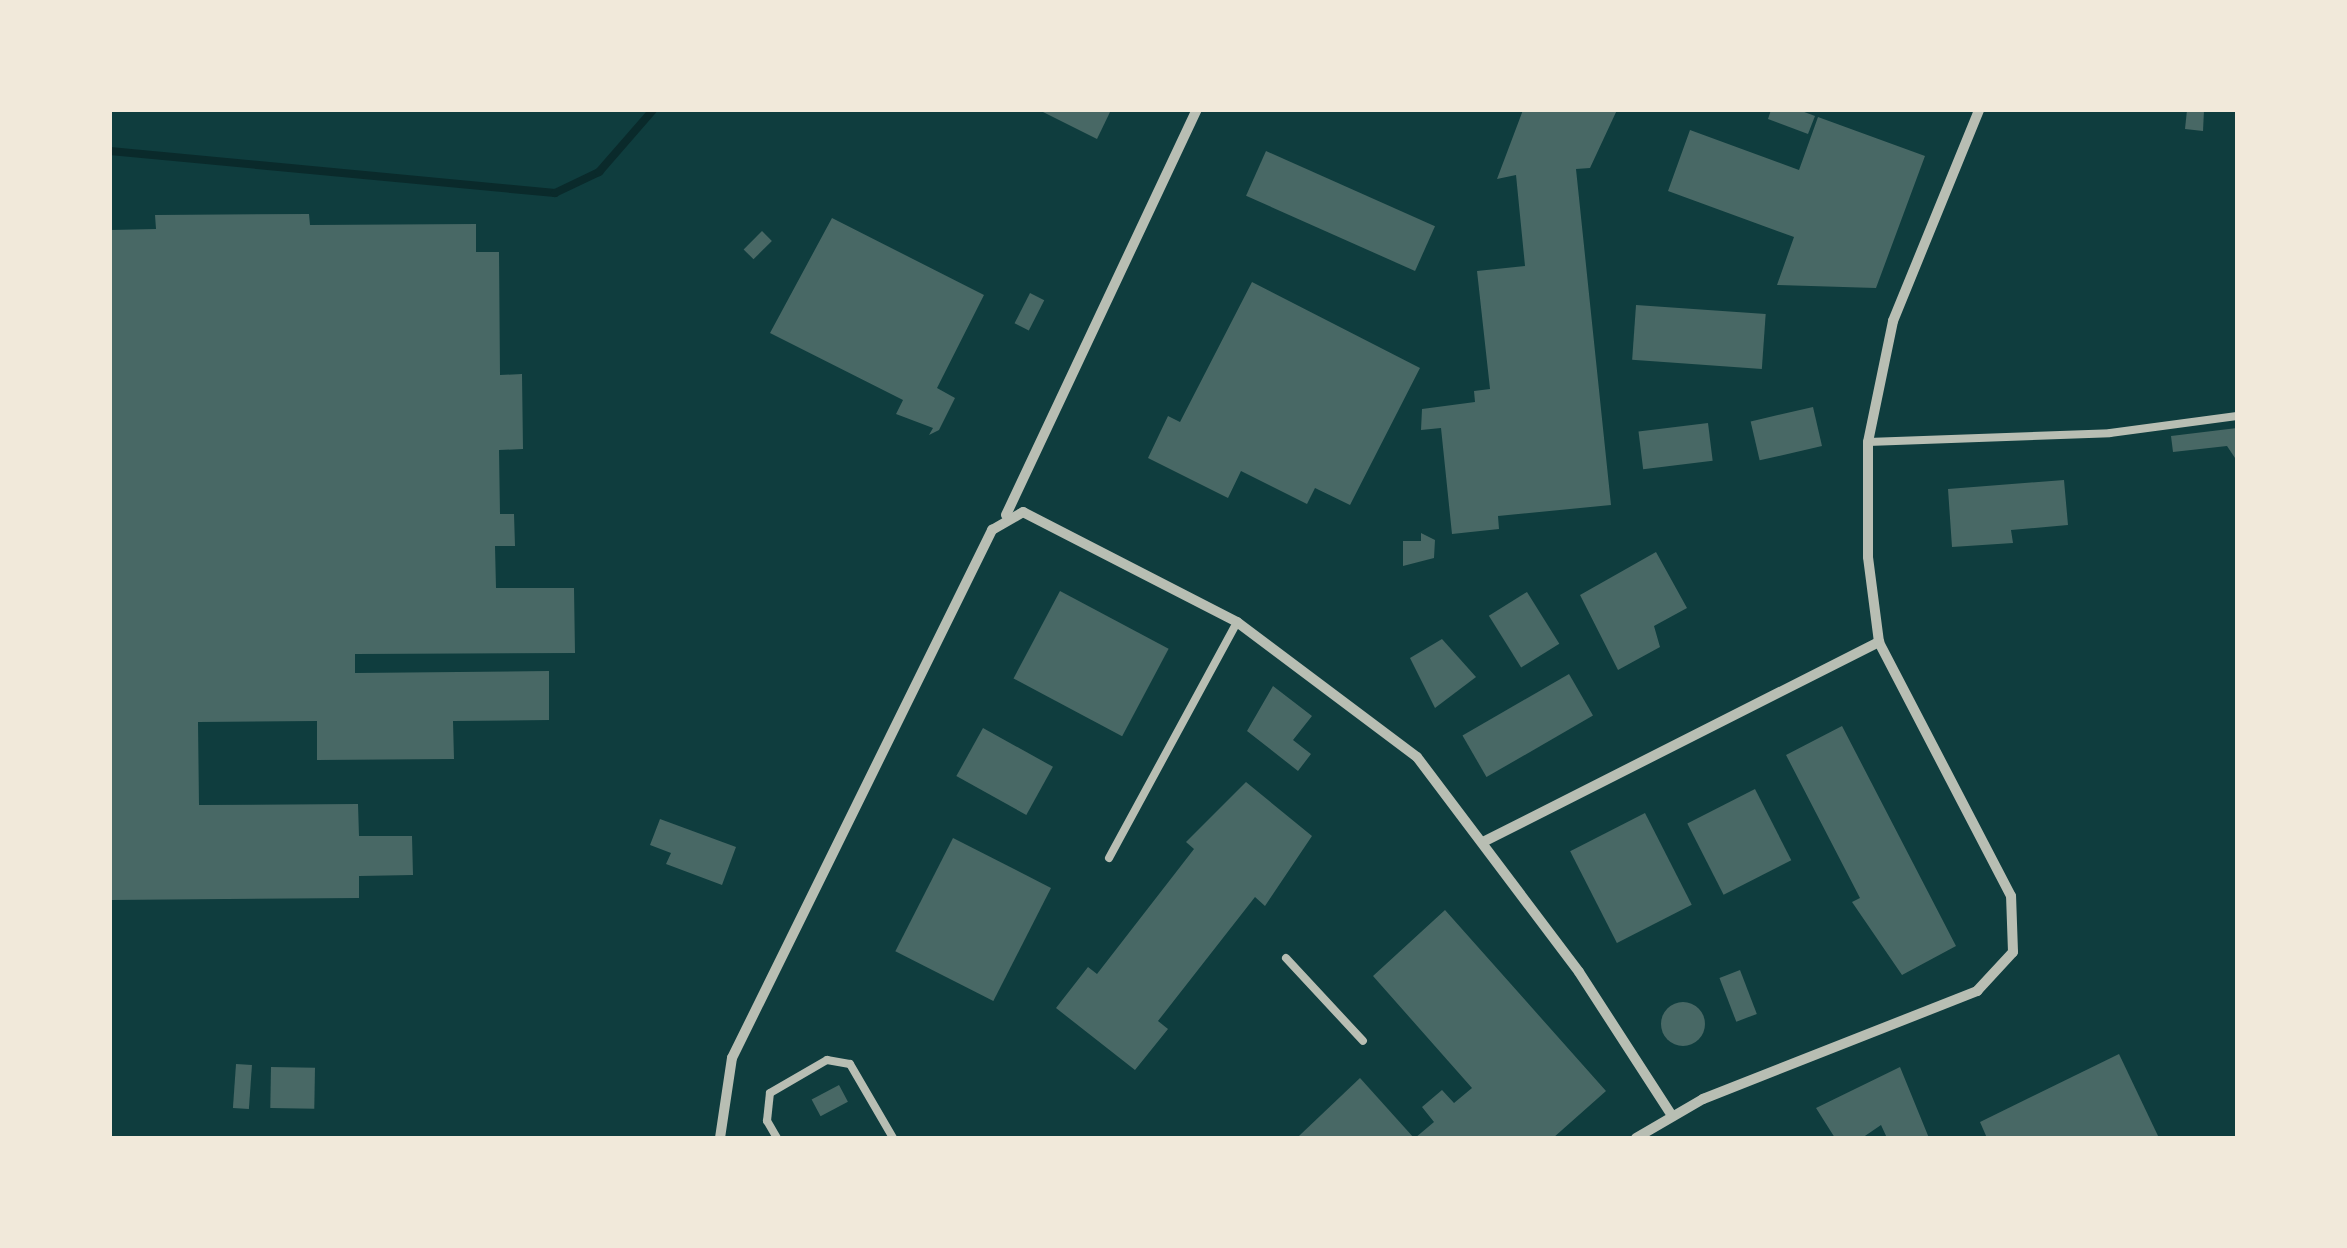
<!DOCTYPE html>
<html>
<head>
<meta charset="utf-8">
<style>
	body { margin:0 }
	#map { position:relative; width:2347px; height:1248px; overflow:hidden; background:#0f3d3e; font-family:Ubuntu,sans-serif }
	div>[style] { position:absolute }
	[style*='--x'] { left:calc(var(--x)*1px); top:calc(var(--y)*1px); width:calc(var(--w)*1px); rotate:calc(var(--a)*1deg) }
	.stream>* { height:8px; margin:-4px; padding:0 4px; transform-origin:4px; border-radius:4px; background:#0a2a2b }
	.building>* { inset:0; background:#486865; transform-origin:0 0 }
	.round { border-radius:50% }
	.service>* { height:8px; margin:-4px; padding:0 4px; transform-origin:4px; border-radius:4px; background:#b8beb3 }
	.minor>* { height:10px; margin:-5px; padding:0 5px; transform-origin:5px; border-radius:5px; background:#b8beb3 }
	span { translate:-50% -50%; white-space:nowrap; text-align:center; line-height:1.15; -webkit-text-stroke:10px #f1e9da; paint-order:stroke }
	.frame { position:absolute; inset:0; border:112px solid #f1e9da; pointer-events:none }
</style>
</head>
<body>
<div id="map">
	<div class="stream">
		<i style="--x:110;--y:151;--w:447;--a:5.4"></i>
		<i style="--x:555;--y:193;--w:49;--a:-25.5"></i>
		<i style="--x:599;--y:172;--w:82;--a:-48.9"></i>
	</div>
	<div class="building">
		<i style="clip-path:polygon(1039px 110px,1111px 110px,1097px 139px)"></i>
		<i style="clip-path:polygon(1523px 110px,1617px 110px,1590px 168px,1576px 169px,1611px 505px,1498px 516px,1499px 529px,1452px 534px,1441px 428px,1421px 430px,1422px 409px,1475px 402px,1474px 391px,1490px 389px,1477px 271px,1525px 266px,1516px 175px,1497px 179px)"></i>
		<i style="clip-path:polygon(1771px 110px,1799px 110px,1815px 116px,1808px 134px,1768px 119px)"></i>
		<i style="clip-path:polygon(2187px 110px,2204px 110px,2203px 131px,2185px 129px)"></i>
		<i style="clip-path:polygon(1818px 117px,1925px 156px,1876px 288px,1777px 285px,1794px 237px,1668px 191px,1690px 130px,1799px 170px)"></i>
		<i style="left:1266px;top:151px;width:185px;height:49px;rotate:24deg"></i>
		<i style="clip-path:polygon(309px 214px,310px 225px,476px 224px,476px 252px,499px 252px,500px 375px,522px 374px,523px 449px,499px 450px,500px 514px,514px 514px,515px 546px,495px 546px,496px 588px,574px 588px,575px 653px,355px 654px,355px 673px,549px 671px,549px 720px,453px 721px,454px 759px,317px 760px,317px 721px,198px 722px,199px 805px,358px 804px,359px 836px,412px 836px,413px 875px,359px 876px,359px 898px,110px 900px,110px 230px,156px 229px,155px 215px)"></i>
		<i style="clip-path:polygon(832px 218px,984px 295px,937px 388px,955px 398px,939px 430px,929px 435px,933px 428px,896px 414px,903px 400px,770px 333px)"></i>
		<i style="left:762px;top:231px;width:14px;height:26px;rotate:45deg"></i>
		<i style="clip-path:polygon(1252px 282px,1420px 368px,1350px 505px,1315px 488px,1307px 504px,1241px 471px,1228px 498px,1148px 458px,1168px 416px,1180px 422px)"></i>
		<i style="left:1030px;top:293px;width:16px;height:34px;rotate:27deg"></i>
		<i style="left:1636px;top:305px;width:130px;height:55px;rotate:4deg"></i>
		<i style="left:1813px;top:407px;width:40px;height:64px;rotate:77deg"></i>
		<i style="left:1708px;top:423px;width:38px;height:70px;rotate:83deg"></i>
		<i style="clip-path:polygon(2237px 428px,2237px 461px,2227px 446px,2173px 452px,2171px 436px)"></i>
		<i style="clip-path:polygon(2064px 480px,2068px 525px,2011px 530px,2013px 543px,1952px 547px,1948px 489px)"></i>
		<i style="clip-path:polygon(1421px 533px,1435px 540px,1434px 558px,1403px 566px,1403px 541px,1421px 541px)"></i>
		<i style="clip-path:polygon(1656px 552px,1687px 608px,1654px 626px,1660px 647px,1618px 670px,1580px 595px)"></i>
		<i style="left:1060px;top:591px;width:123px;height:99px;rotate:28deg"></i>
		<i style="left:1527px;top:592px;width:61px;height:45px;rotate:58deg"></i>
		<i style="clip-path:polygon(1442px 639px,1476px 677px,1435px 708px,1410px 658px)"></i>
		<i style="left:1569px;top:674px;width:48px;height:123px;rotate:60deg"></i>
		<i style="clip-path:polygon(1273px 686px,1312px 716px,1293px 740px,1311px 754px,1298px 771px,1247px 731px)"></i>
		<i style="clip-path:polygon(1842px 726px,1956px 946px,1902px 975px,1852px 902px,1860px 898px,1786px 755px)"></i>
		<i style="left:983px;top:728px;width:80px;height:55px;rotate:29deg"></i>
		<i style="clip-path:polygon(1246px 782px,1312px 836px,1265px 906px,1255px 897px,1158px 1021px,1168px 1029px,1135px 1070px,1056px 1008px,1088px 967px,1097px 974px,1194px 849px,1186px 842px)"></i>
		<i style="left:1755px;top:789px;width:80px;height:76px;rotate:63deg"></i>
		<i style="left:1645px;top:813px;width:103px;height:84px;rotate:63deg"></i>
		<i style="clip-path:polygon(660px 819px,736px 847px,722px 885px,666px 864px,671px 853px,650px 845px)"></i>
		<i style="left:953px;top:838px;width:110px;height:127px;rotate:27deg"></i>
		<i style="clip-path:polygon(1445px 910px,1606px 1091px,1553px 1138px,1415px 1138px,1434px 1122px,1422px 1107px,1442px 1090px,1454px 1103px,1472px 1088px,1373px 976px)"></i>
		<i style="left:1740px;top:970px;width:47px;height:22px;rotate:69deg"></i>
		<i class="round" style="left:1661px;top:1002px;width:44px;height:44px"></i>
		<i style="clip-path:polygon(2119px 1054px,2159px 1138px,1987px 1138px,1980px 1122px)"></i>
		<i style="left:236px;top:1064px;width:16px;height:44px;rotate:4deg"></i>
		<i style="left:271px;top:1067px;width:44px;height:41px;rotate:1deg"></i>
		<i style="clip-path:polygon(1900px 1067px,1929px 1138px,1887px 1138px,1881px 1125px,1862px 1138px,1835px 1138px,1816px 1108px)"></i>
		<i style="clip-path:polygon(1360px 1078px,1414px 1138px,1297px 1138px,1300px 1135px)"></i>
		<i style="left:839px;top:1085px;width:19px;height:31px;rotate:62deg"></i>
	</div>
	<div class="service">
		<i style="--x:1868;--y:442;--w:242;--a:-2.1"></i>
		<i style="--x:2110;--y:433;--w:128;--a:-7.6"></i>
		<i style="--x:1109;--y:858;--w:268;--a:-61.5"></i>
		<i style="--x:1286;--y:958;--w:113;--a:47.1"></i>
		<i style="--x:777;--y:1138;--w:20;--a:-120"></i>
		<i style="--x:767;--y:1121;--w:28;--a:-84"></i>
		<i style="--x:770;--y:1093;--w:66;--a:-30.1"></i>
		<i style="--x:827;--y:1060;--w:23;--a:10"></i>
		<i style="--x:850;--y:1064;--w:86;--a:59.8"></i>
	</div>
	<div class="minor">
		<i style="--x:1006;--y:515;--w:448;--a:-64.8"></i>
		<i style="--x:1483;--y:842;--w:444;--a:-26.8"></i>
		<i style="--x:720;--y:1138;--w:81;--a:-81.5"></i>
		<i style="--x:732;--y:1058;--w:589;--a:-63.78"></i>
		<i style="--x:992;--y:530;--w:36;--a:-30"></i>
		<i style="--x:1023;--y:512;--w:241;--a:27.2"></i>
		<i style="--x:1237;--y:622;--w:225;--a:36.9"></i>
		<i style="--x:1417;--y:757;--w:269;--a:53"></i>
		<i style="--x:1579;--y:972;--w:169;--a:57.1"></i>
		<i style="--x:1636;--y:1138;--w:78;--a:-30.2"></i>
		<i style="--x:1703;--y:1099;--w:295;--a:-21.5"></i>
		<i style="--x:1977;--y:991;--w:53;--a:-47.3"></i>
		<i style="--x:2013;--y:952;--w:56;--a:-92"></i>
		<i style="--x:2011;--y:896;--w:286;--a:-117.5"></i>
		<i style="--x:1879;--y:642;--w:86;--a:-97.4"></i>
		<i style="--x:1868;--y:557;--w:115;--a:-90"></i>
		<i style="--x:1868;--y:442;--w:124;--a:-78.3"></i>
		<i style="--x:1893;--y:321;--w:228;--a:-67.8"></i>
	</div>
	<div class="frame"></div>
</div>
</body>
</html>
